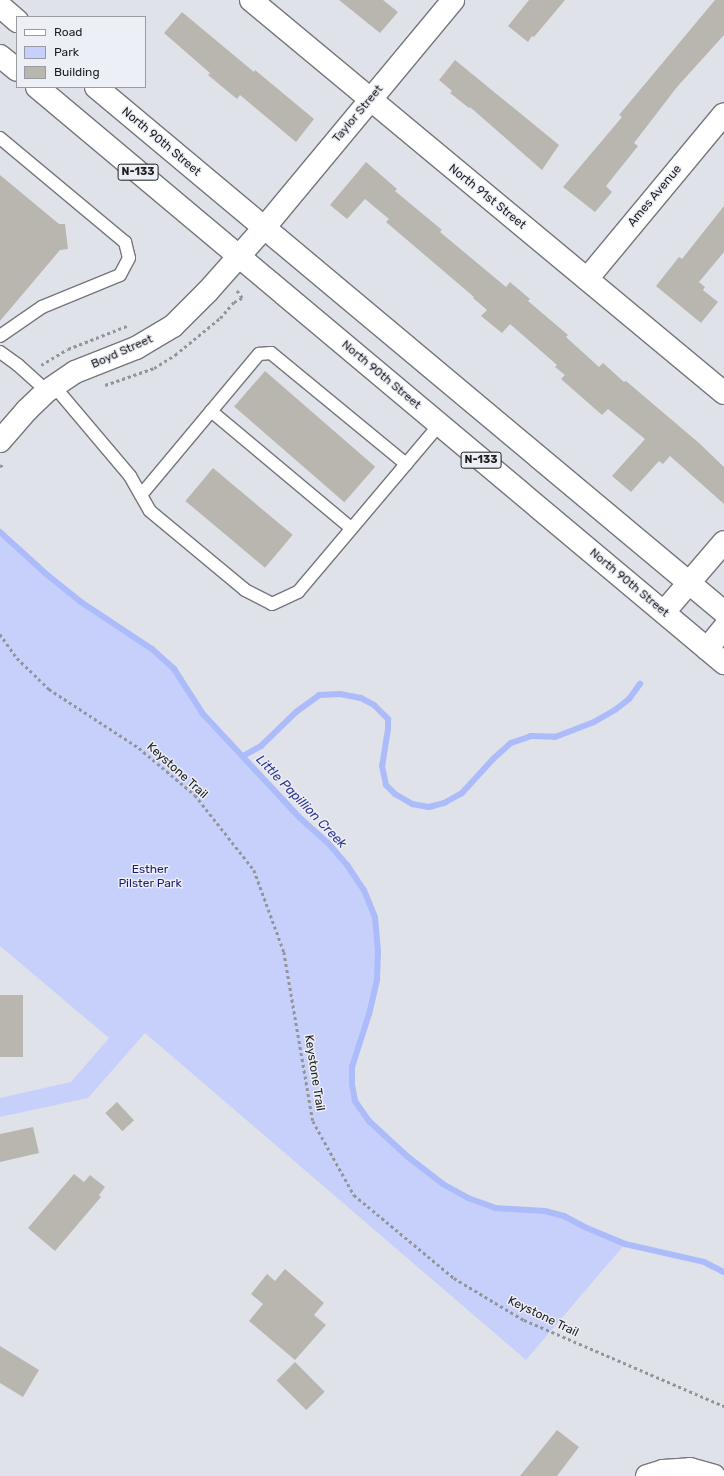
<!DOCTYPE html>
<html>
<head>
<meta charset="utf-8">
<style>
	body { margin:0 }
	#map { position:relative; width:724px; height:1476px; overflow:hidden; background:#e0e2e9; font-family:Rubik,sans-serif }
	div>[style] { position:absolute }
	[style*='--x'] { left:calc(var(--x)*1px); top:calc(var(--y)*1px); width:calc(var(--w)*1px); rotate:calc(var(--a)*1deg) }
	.green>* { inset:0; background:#c6d0fb }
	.stream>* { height:6px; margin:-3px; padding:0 3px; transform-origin:3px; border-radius:3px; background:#acbbfa }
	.building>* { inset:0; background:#b9b6b0; transform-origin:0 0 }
	.path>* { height:2.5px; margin-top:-1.25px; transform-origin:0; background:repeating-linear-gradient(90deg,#94959a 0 3px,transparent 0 6px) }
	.roads { filter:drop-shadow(1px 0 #75777d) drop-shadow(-1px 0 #75777d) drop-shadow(0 1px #75777d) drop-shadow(0 -1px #75777d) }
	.lane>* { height:12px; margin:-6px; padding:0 6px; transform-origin:6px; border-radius:6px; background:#fff }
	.street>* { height:22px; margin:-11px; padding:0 11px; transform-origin:11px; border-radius:11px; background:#fff }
	.secondary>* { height:22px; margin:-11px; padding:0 11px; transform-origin:11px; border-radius:11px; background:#fff }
	.primary>* { height:22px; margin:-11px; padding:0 11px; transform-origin:11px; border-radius:11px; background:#fff }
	span { translate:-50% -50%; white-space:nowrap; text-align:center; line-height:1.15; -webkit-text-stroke:3px #edeff6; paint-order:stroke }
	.shield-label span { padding:1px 3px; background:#edeff6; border:1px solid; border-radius:3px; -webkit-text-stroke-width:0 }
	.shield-label { font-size:11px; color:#1d1e20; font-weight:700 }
	.street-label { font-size:12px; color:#1d1e20 }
	.park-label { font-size:12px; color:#1e1d75 }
	.water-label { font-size:13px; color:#303790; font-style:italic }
	.legend { position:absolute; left:16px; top:16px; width:130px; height:72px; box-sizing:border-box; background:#edeff6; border:1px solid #9a9ba0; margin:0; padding:5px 7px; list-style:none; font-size:12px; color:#1d1e20 }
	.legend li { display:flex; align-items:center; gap:8px; height:20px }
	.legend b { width:20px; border:1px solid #9a9ba0 }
</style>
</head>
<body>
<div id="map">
	<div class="green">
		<i style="clip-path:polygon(0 532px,45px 573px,81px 602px,152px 649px,174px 669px,203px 714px,299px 817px,328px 843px,347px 865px,364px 890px,375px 917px,378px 951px,377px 980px,369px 1014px,352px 1067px,352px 1084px,355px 1101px,369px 1121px,408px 1157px,443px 1184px,468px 1198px,495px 1208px,545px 1211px,564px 1216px,587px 1228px,625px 1244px,526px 1360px,145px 1033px,88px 1098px,0 1117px,0 1098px,71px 1082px,109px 1038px,0 946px)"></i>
	</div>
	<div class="stream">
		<i style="--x:0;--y:532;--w:61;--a:42.3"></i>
		<i style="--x:45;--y:573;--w:46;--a:38.9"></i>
		<i style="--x:81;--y:602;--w:85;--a:33.5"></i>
		<i style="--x:152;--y:649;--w:30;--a:42"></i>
		<i style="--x:174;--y:669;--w:54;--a:57.2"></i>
		<i style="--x:203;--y:714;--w:141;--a:47"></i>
		<i style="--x:299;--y:817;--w:39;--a:42"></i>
		<i style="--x:328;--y:843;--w:29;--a:49"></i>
		<i style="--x:347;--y:865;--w:30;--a:56"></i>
		<i style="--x:364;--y:890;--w:29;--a:68"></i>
		<i style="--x:375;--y:917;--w:34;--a:85"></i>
		<i style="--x:378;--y:951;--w:29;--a:92"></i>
		<i style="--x:377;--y:980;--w:35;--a:103"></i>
		<i style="--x:369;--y:1014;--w:56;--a:107.8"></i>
		<i style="--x:352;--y:1067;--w:17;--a:90"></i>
		<i style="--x:352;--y:1084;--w:17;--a:80"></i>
		<i style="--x:355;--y:1101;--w:24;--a:55"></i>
		<i style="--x:369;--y:1121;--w:53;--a:42.7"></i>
		<i style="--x:408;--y:1157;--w:44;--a:37.6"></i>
		<i style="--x:443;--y:1184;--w:29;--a:29"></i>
		<i style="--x:468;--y:1198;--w:29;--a:20"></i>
		<i style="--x:495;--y:1208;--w:50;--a:3.4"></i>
		<i style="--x:545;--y:1211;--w:20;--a:15"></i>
		<i style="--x:564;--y:1216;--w:26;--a:28"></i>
		<i style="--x:587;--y:1228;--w:41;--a:22.8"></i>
		<i style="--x:625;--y:1244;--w:81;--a:12.8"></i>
		<i style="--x:704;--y:1262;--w:22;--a:27"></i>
		<i style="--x:243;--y:756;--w:21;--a:-29"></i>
		<i style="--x:261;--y:746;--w:49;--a:-44.2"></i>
		<i style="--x:296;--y:712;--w:29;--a:-36"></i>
		<i style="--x:319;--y:695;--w:21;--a:-3"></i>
		<i style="--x:340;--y:694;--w:21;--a:11"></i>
		<i style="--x:361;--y:698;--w:15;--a:28"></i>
		<i style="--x:374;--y:705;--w:20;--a:45"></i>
		<i style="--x:388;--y:719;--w:10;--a:90"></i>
		<i style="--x:388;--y:729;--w:37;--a:99"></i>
		<i style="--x:382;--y:766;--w:19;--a:78"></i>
		<i style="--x:386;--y:785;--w:13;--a:45"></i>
		<i style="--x:395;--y:794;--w:20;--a:30"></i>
		<i style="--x:412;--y:804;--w:17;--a:10"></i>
		<i style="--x:429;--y:807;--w:16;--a:-15"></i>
		<i style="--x:444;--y:803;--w:21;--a:-29"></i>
		<i style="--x:462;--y:793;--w:46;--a:-47.6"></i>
		<i style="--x:493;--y:759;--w:24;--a:-42"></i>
		<i style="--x:511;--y:743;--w:21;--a:-19"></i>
		<i style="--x:531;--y:736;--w:24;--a:2"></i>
		<i style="--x:555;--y:737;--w:42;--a:-21"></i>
		<i style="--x:594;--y:722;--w:24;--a:-30"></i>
		<i style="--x:615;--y:710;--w:18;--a:-38"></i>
		<i style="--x:629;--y:699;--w:19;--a:-54"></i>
	</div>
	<div class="building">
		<i style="clip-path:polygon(339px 0,383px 0,398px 12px,380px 33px)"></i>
		<i style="clip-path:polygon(529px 0,565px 0,534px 37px,532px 36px,528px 42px,508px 26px)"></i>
		<i style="clip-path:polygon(715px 0,724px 0,724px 35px,677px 87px,634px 143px,638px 146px,606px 186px,612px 192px,595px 212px,563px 187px,622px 117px,619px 115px)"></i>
		<i style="clip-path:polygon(182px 12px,254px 72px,255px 70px,314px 119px,296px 142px,240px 95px,237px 99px,208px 75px,210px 73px,164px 33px)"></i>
		<i style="clip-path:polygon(455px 60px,559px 145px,542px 170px,470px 107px,469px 108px,450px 93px,452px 91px,439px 80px)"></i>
		<i style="clip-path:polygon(366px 162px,397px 189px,395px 191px,442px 230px,440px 232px,506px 287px,510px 282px,530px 299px,528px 301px,568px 335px,566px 337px,599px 367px,603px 363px,624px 382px,626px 381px,699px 443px,724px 467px,724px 504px,670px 456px,663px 464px,659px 461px,631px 492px,612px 476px,645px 439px,608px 409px,602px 415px,561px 379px,565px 375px,555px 367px,557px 365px,510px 324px,502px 333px,481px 316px,487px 310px,473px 298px,474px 297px,386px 222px,389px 219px,365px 199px,347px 219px,330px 205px)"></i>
		<i style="clip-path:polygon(0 175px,59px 224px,65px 224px,68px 249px,60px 250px,0 321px)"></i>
		<i style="clip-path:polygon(724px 206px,724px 252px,699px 282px,705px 287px,703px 290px,718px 302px,701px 323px,656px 286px,679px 257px,682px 259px)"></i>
		<i style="left:265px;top:371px;width:146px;height:47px;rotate:41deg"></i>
		<i style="left:213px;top:468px;width:104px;height:43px;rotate:40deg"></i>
		<i style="left:0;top:995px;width:23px;height:62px"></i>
		<i style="left:117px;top:1102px;width:25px;height:16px;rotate:47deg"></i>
		<i style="clip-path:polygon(33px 1127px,39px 1153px,0 1162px,0 1134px)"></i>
		<i style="clip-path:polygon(74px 1174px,84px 1182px,90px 1175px,105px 1187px,99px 1195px,101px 1197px,55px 1251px,28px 1228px)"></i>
		<i style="clip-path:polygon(285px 1269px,324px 1303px,314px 1315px,326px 1325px,295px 1360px,249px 1321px,263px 1304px,251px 1294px,267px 1274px,275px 1281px)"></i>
		<i style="clip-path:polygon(0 1346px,39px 1370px,23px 1397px,0 1383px)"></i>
		<i style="left:295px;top:1362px;width:42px;height:26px;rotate:45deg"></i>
		<i style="clip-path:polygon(557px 1430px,579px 1447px,557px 1476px,520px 1476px)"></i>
	</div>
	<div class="path">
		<i style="--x:41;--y:365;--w:31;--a:-31"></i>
		<i style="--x:68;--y:349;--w:66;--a:-21.5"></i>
		<i style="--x:105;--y:385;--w:52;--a:-19.1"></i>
		<i style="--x:154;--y:368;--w:25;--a:-32"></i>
		<i style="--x:175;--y:355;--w:58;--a:-39.4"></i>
		<i style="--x:220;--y:318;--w:21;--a:-49"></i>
		<i style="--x:234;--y:302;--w:9;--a:-27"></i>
		<i style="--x:242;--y:298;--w:9;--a:-126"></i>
		<i style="--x:0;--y:467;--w:6;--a:-51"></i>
		<i style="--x:0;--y:634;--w:29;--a:55"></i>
		<i style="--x:17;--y:658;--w:45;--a:44.1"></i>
		<i style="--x:49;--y:689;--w:108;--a:33.2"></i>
		<i style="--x:139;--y:748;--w:73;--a:40"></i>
		<i style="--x:195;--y:795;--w:95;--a:51.8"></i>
		<i style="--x:254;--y:870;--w:87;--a:69.9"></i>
		<i style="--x:284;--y:952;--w:171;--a:80.3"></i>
		<i style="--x:313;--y:1121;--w:85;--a:61"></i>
		<i style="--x:354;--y:1195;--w:130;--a:39.7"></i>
		<i style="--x:454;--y:1278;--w:82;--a:31"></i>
		<i style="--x:524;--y:1320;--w:218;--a:23.3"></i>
	</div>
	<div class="roads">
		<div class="lane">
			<i style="--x:0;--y:138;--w:163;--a:39.8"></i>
			<i style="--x:125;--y:242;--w:16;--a:76"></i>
			<i style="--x:129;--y:258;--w:19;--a:118"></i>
			<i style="--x:120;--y:275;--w:84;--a:157.7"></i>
			<i style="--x:42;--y:307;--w:51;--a:145.4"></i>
			<i style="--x:0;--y:352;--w:22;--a:36"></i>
			<i style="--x:18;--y:365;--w:39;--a:42"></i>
			<i style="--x:54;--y:386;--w:118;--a:49.8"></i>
			<i style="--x:130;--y:476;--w:40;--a:60.3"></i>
			<i style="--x:150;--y:511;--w:124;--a:39.7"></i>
			<i style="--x:245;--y:590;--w:30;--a:27"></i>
			<i style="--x:272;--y:604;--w:29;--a:-25"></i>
			<i style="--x:298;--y:592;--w:219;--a:-49.8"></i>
			<i style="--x:211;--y:411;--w:182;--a:39.9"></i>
			<i style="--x:141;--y:495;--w:184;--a:-50.1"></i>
			<i style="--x:259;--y:354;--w:12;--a:-5"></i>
			<i style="--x:271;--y:353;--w:175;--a:39.4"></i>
		</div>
		<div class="street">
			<i style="--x:251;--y:0;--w:615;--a:39.72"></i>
			<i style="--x:264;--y:228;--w:296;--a:-50.3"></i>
			<i style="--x:587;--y:279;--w:214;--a:-50.3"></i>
			<i style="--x:664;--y:612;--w:92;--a:-49.4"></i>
			<i style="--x:707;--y:649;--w:27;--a:-51"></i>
			<i style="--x:647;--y:1476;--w:17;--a:-17"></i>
			<i style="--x:663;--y:1471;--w:27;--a:-4"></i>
			<i style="--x:690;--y:1469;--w:25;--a:16"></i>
		</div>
		<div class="secondary">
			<i style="--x:0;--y:441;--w:41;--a:-48.9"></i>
			<i style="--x:27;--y:410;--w:28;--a:-44"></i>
			<i style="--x:47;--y:391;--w:34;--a:-34"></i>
			<i style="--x:75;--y:372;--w:66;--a:-21.5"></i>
			<i style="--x:136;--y:348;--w:43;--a:-30.7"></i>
			<i style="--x:173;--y:326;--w:49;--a:-45"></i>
			<i style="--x:208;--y:291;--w:84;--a:-48.4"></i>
		</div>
		<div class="primary">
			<i style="--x:0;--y:6;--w:23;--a:41"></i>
			<i style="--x:0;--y:56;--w:22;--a:39"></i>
			<i style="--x:37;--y:87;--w:897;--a:39.98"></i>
			<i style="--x:96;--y:87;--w:819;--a:39.9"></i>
		</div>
	</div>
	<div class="shield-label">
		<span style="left:138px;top:172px">N-133</span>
		<span style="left:481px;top:460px">N-133</span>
	</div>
	<div class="street-label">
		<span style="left:358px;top:114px;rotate:-50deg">Taylor Street</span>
		<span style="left:161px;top:142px;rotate:40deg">North 90th Street</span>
		<span style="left:655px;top:196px;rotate:-50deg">Ames Avenue</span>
		<span style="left:487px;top:197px;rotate:39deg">North 91st Street</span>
		<span style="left:122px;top:352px;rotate:-24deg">Boyd Street</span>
		<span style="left:381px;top:375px;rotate:40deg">North 90th Street</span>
		<span style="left:629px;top:583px;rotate:40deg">North 90th Street</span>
		<span style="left:177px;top:771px;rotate:42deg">Keystone Trail</span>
		<span style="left:314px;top:1073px;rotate:81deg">Keystone Trail</span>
		<span style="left:543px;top:1317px;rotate:26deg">Keystone Trail</span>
	</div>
	<div class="park-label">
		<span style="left:150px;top:877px">Esther<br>Pilster Park</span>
	</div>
	<div class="water-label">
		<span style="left:301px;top:802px;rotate:46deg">Little Papillion Creek</span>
	</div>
	<ul class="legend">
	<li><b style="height:5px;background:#fff"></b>Road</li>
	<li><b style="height:11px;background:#c6d0fb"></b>Park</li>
	<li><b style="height:11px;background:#b9b6b0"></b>Building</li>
	</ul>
</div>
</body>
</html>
